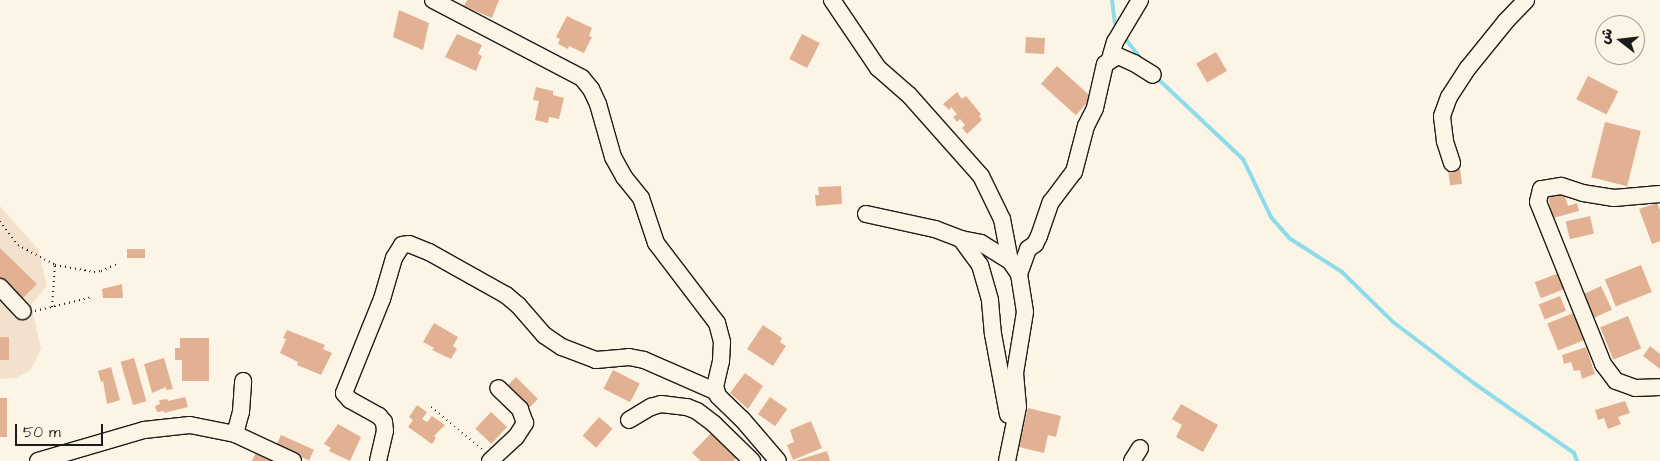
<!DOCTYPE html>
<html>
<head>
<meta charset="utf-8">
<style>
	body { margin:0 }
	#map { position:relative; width:1660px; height:461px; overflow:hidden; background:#fcf5e5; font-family:"Architects Daughter","Playpen Sans Arabic",sans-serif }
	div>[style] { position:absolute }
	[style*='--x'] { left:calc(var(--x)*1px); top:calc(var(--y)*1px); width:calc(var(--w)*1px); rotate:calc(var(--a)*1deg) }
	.built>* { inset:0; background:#f4e1cd }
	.stream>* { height:4px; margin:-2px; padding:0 2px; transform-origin:2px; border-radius:2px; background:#8ddbeb }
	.building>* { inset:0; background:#e2b194; transform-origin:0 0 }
	.path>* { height:2px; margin-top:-1px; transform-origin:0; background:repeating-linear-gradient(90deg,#1c1c1c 0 1px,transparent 0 5px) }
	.roads { filter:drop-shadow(1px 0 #1c1c1c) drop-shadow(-1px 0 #1c1c1c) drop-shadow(0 1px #1c1c1c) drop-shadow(0 -1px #1c1c1c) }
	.minor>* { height:16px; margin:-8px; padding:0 8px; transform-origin:8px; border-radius:8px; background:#fcf5e5 }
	span { translate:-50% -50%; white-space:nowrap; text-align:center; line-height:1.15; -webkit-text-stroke:4px #fcf5e5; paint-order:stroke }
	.north { position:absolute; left:1595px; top:15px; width:50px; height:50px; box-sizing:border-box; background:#fcf5e5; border:1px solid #a29e95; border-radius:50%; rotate:286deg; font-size:14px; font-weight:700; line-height:20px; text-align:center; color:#1c1c1c }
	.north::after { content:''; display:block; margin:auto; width:18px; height:22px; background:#1c1c1c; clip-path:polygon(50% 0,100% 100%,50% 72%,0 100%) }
	.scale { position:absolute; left:15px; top:424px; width:88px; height:22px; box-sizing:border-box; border:2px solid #1c1c1c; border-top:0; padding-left:6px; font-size:15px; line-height:18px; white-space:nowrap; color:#1c1c1c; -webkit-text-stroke:4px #fcf5e5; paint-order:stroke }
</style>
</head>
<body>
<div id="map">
	<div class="built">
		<i style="clip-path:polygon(0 206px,38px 249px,47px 286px,31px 305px,41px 349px,31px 370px,16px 378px,0 379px)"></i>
	</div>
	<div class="stream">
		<i style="--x:1112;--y:0;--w:23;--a:83"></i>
		<i style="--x:1115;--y:23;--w:7;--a:56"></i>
		<i style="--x:1124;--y:37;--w:28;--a:52"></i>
		<i style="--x:1157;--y:78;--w:118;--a:43.3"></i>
		<i style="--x:1243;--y:159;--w:64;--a:64.2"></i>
		<i style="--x:1271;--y:217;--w:28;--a:49"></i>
		<i style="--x:1289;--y:238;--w:63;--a:32.7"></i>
		<i style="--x:1342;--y:272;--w:71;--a:44.4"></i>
		<i style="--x:1393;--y:322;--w:103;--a:37.1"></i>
		<i style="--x:1475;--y:384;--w:121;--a:34.9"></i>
		<i style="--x:1574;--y:453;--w:9;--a:69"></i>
	</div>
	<div class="building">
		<i style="clip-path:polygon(467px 0,499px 0,492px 18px,464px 6px)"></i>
		<i style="clip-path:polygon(399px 10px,429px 23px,423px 50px,393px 37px)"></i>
		<i style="clip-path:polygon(567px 16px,592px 28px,589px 36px,592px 37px,584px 53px,569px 46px,568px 49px,558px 44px,560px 39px,556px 37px)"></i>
		<i style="clip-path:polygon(457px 34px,482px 45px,478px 54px,482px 56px,476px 71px,445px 57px)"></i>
		<i style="left:802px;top:34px;width:20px;height:28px;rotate:27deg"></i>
		<i style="left:1026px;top:37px;width:19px;height:16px;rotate:3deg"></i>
		<i style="left:1216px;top:52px;width:22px;height:23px;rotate:60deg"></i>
		<i style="left:1057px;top:66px;width:47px;height:24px;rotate:42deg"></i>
		<i style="left:1588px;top:76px;width:34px;height:26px;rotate:27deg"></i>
		<i style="clip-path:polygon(536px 87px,553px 91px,553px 95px,564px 98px,559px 119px,549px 117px,548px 123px,535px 120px,539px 101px,533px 100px)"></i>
		<i style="clip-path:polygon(957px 92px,962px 99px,966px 96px,981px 114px,979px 116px,982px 120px,967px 134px,962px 128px,965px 125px,960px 119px,957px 122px,953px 117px,957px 114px,951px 107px,949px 110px,943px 104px)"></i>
		<i style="left:1605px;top:122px;width:37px;height:57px;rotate:14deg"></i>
		<i style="left:1460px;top:169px;width:15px;height:12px;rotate:82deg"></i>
		<i style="clip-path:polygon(841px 186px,842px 204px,816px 206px,815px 195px,819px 195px,818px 187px)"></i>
		<i style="clip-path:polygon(1563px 189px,1568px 206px,1577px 203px,1579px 211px,1553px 218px,1547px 193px)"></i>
		<i style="clip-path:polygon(1657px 203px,1660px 210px,1660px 241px,1652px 244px,1639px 209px)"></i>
		<i style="left:1590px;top:216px;width:18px;height:25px;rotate:77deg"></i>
		<i style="clip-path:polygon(0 248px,37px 284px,21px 300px,0 279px)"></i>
		<i style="left:145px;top:249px;width:9px;height:18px;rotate:90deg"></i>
		<i style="left:1641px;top:265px;width:29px;height:39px;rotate:68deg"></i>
		<i style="left:1559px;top:273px;width:17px;height:26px;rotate:69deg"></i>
		<i style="clip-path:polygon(122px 284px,123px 298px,103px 298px,102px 289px)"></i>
		<i style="left:1601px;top:286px;width:26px;height:20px;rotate:65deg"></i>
		<i style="left:1560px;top:296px;width:16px;height:23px;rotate:68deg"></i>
		<i style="left:1576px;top:312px;width:29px;height:31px;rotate:68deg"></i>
		<i style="left:1628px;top:316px;width:35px;height:30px;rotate:68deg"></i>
		<i style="clip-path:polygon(434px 323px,458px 337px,453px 346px,457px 349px,451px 359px,432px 350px,434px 348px,423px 342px)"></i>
		<i style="clip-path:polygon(763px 325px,782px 338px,780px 342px,786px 346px,773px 366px,747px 349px)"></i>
		<i style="clip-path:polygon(287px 330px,325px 345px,323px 349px,332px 353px,321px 375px,297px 365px,298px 362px,280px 353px,286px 339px,283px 338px)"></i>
		<i style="left:0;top:337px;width:9px;height:23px"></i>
		<i style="clip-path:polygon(180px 338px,209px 338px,209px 381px,182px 381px,182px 360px,175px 360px,175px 348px,180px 348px)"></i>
		<i style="clip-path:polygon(1650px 346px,1660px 354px,1660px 369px,1643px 356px)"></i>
		<i style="clip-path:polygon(1586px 347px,1595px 374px,1582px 379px,1580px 370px,1574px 371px,1571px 362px,1564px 364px,1562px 355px)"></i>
		<i style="left:134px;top:358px;width:45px;height:14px;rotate:74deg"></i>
		<i style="clip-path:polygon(164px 358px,173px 389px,166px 390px,166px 387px,152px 393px,144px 364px)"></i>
		<i style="clip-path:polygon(111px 367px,120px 400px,107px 404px,103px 381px,101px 382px,98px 371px)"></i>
		<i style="left:613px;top:370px;width:30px;height:21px;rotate:27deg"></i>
		<i style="clip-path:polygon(745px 373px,763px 386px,748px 409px,730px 393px)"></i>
		<i style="left:516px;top:377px;width:31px;height:17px;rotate:45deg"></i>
		<i style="clip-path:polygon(185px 397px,188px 407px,164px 413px,164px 411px,157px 412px,155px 406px,160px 404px,159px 400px,167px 399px,168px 401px)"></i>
		<i style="left:770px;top:397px;width:21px;height:21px;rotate:35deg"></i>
		<i style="left:0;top:398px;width:7px;height:39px"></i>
		<i style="clip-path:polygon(1625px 401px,1630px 413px,1618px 417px,1621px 424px,1608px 429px,1604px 418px,1598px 420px,1595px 410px)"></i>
		<i style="clip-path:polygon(1181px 404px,1218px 425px,1203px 452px,1176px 437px,1182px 425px,1172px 419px)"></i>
		<i style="clip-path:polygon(417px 405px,427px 412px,422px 419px,427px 422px,432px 416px,445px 425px,434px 436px,436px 438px,432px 444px,408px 427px,413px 420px,409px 417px)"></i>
		<i style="clip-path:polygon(1028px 408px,1061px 416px,1056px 437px,1048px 435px,1044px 453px,1019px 447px)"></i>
		<i style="left:491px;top:412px;width:22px;height:23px;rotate:43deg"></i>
		<i style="left:599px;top:417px;width:18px;height:25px;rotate:41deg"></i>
		<i style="clip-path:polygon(811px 421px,822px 448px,793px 460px,787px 445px,794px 442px,790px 430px)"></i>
		<i style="clip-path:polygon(338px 424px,361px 437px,350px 461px,329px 451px,331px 448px,324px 444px)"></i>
		<i style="clip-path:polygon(713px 431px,739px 455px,734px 461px,701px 461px,692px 453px)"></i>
		<i style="left:281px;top:435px;width:36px;height:12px;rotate:24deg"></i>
		<i style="clip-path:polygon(827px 451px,830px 461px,795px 461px)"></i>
		<i style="clip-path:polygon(256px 452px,274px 461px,252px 461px)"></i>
	</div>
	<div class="path">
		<i style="--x:0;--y:221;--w:30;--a:53"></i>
		<i style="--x:18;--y:245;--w:42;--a:28.4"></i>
		<i style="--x:55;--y:265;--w:40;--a:10"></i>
		<i style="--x:94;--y:272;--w:7;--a:-8"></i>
		<i style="--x:101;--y:271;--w:17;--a:-24"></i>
		<i style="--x:52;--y:307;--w:42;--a:-85.9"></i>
		<i style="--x:35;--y:311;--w:59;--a:-13.8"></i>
		<i style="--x:431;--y:407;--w:67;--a:39.6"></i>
	</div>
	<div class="roads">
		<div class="minor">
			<i style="--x:433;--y:0;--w:168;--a:27.6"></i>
			<i style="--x:582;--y:78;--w:14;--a:51"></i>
			<i style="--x:591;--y:89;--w:17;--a:65"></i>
			<i style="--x:598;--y:104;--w:55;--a:74.2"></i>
			<i style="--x:613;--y:157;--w:23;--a:61"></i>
			<i style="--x:624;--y:177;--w:27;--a:51"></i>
			<i style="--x:641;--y:198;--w:47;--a:71.6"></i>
			<i style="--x:656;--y:243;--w:101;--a:52.7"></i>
			<i style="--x:717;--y:323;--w:20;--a:75"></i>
			<i style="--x:722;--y:342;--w:19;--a:93"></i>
			<i style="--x:721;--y:361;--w:26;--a:103"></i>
			<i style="--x:715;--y:386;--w:10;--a:73"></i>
			<i style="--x:718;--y:396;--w:33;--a:44"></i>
			<i style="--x:742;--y:419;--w:55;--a:49.4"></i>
			<i style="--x:832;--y:0;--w:82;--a:55.9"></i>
			<i style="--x:878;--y:68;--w:41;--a:41.1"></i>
			<i style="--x:909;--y:95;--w:108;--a:48.4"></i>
			<i style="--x:981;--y:176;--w:48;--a:64"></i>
			<i style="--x:1002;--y:219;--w:43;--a:79.2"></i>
			<i style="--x:1010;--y:261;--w:16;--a:55"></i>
			<i style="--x:1019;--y:274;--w:38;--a:81"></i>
			<i style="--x:1025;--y:312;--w:62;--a:99.3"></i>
			<i style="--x:1015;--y:373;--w:34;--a:85"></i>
			<i style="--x:1018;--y:407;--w:55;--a:101.5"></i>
			<i style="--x:1110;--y:59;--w:18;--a:-74"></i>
			<i style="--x:1115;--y:42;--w:49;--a:-59.2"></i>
			<i style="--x:1452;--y:163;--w:23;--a:-108"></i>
			<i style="--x:1445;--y:141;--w:25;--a:-97"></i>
			<i style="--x:1442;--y:116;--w:20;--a:-70"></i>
			<i style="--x:1449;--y:97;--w:35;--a:-57"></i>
			<i style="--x:1468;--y:68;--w:60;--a:-51"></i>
			<i style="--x:1506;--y:21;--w:29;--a:-46"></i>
			<i style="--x:1660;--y:194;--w:46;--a:175"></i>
			<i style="--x:1614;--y:198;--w:31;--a:-171"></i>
			<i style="--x:1583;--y:193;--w:23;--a:-162"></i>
			<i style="--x:1561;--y:186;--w:20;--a:171"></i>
			<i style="--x:1541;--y:189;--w:13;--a:103"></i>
			<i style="--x:1538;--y:202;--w:175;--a:68.1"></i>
			<i style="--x:1603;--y:364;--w:21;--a:53"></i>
			<i style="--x:1616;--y:381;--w:20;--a:20"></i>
			<i style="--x:1635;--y:388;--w:25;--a:-2"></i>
			<i style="--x:866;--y:214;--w:71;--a:12.3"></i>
			<i style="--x:935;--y:229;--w:28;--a:21"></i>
			<i style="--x:961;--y:239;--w:32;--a:54"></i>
			<i style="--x:980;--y:265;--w:37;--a:74"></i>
			<i style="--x:990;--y:301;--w:33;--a:85"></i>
			<i style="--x:993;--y:334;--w:82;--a:79.5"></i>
			<i style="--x:961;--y:239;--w:20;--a:11"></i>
			<i style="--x:981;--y:243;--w:34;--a:32"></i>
			<i style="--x:1019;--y:274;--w:27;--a:-70"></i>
			<i style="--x:1028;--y:249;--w:9;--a:-36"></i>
			<i style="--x:1035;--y:244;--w:9;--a:-63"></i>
			<i style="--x:1039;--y:236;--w:36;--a:-71"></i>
			<i style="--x:1051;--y:202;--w:38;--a:-53"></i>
			<i style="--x:1074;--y:172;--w:48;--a:-75.4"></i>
			<i style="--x:1086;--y:126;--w:20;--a:-63"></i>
			<i style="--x:1095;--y:108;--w:45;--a:-77.2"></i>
			<i style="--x:1105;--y:64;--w:15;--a:-32"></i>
			<i style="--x:1118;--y:56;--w:17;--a:24"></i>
			<i style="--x:1134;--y:63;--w:22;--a:32"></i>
			<i style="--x:0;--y:287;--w:33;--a:47"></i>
			<i style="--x:629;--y:420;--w:26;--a:-31"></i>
			<i style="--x:651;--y:407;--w:10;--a:-17"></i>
			<i style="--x:661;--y:404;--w:26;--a:7"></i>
			<i style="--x:687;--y:407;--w:11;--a:22"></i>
			<i style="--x:697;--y:411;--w:21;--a:37"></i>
			<i style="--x:714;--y:424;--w:53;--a:44.2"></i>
			<i style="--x:235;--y:434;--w:23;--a:-75"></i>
			<i style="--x:241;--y:412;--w:31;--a:-86"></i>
			<i style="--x:38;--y:461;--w:110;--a:-16.3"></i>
			<i style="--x:144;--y:430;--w:46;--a:-6.2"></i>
			<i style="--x:190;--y:425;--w:46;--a:11.3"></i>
			<i style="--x:235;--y:434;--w:64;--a:25"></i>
			<i style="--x:378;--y:461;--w:31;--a:-77"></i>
			<i style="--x:385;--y:431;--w:9;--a:-96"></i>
			<i style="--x:384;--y:422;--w:8;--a:-130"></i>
			<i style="--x:379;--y:416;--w:33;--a:-151"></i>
			<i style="--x:350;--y:400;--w:9;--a:-131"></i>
			<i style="--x:344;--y:393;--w:101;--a:-68"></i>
			<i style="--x:382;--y:299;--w:43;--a:-73.7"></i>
			<i style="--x:394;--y:258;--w:15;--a:-58"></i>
			<i style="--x:402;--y:245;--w:7;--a:-8"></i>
			<i style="--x:409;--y:244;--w:22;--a:22"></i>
			<i style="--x:429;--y:252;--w:88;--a:29.2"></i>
			<i style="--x:506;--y:295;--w:16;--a:40"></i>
			<i style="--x:518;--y:305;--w:40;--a:49"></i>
			<i style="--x:544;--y:335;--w:22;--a:34"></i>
			<i style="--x:562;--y:347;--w:36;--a:21"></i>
			<i style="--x:596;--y:360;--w:33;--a:-5"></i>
			<i style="--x:629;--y:357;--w:15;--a:11"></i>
			<i style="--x:644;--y:360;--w:77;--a:23.6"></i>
			<i style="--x:490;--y:461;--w:35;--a:-43"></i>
			<i style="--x:516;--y:437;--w:17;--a:-57"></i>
			<i style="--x:525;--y:423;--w:15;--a:-110"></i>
			<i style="--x:520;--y:409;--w:30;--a:-136"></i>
			<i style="--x:1132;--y:461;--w:15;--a:-58"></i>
		</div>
	</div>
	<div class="north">ش</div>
	<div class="scale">50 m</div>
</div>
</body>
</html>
